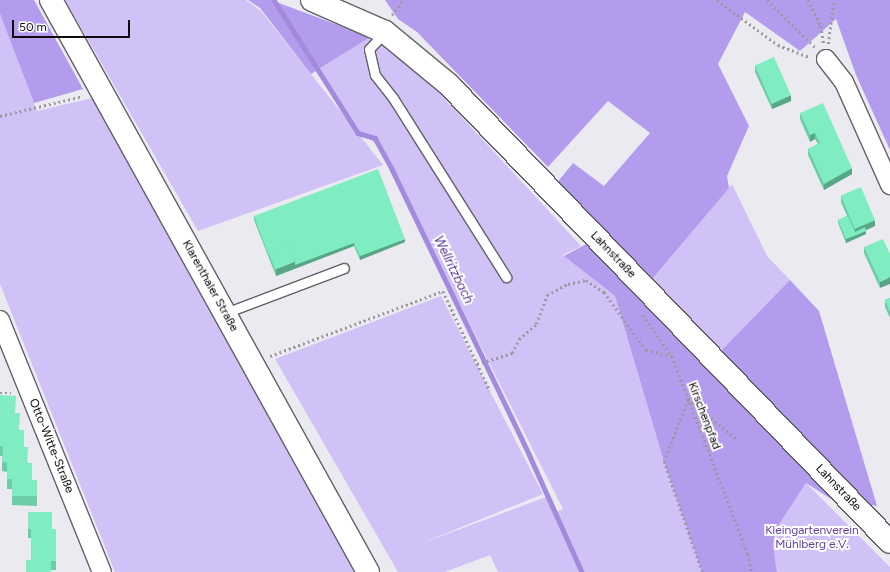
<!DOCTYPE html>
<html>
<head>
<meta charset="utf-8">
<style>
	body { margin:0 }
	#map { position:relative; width:890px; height:572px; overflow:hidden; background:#eceaf1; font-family:Figtree,sans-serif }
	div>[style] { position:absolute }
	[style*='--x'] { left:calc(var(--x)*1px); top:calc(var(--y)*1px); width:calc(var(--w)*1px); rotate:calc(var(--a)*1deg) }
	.green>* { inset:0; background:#d0c2f6 }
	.forest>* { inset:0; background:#b39bee }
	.stream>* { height:4.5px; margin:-2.25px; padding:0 2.25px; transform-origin:2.25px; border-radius:2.25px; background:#a38adc }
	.path>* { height:2.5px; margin-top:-1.25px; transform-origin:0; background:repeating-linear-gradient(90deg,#9a999e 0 2px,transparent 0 5px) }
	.roads { filter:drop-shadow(1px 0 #626167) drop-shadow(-1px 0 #626167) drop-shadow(0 1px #626167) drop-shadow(0 -1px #626167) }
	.lane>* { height:9px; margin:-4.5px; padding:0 4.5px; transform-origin:4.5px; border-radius:4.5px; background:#fff }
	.street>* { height:18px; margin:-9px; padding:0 9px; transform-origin:9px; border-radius:9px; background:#fff }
	.secondary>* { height:22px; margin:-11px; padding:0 11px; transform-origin:11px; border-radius:11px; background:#fff }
	.wall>* { inset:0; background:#6dcca6 }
	.shaded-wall>* { inset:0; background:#59a687 }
	.building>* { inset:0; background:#7fedc1; transform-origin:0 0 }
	span { translate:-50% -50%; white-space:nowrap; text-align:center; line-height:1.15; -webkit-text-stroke:4px #fff; paint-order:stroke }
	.street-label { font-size:12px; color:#0c0c0e }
	.park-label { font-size:12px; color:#623f9f }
	.water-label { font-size:13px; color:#563291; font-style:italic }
	.scale { position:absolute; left:12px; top:20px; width:118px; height:18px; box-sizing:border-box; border:2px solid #0c0c0e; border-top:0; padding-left:5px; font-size:12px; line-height:14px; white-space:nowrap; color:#0c0c0e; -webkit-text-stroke:3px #fff; paint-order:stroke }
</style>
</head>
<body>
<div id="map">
	<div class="green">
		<i style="clip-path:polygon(65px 0,246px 0,261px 11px,383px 165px,198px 231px)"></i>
		<i style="clip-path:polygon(0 14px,37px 111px,92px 98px,196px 278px,358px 572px,115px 572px,0 284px)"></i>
		<i style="clip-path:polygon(367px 38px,398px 48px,581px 246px,563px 255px,615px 296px,664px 462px,702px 572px,498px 572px,490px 555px,445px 572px,398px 572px,275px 359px,441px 296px,543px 494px,417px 545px,546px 497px,554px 513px,563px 509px,379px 145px,358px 133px,318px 70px)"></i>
		<i style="clip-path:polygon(732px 184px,767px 256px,790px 280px,722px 350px,648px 284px)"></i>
		<i style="clip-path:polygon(806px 483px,890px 567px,890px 572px,777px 572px,773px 545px,776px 529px)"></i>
	</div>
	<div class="forest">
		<i style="clip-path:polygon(0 0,34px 0,83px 89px,34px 103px,0 14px)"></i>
		<i style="clip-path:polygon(248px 0,271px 0,370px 37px,311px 74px,260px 8px)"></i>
		<i style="clip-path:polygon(385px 0,890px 0,890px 150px,856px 75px,836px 19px,800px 51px,745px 12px,718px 64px,749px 126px,727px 176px,729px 188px,648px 284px,556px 184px,573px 163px,604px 186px,650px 133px,608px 101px,548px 167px,417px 32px,398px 19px)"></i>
		<i style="clip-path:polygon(592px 241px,713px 359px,790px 280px,819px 311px,877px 506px,831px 499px,806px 483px,776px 529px,773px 545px,777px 572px,702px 572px,664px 462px,615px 296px,564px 256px)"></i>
	</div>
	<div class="stream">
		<i style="--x:274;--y:0;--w:157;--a:57.7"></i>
		<i style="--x:358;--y:133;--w:18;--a:16"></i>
		<i style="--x:375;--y:138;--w:35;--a:61"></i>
		<i style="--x:392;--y:169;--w:316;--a:64.3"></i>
		<i style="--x:529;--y:454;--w:129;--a:65.8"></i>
	</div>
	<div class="path">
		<i style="--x:717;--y:0;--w:76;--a:36.4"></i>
		<i style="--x:778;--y:45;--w:34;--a:21"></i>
		<i style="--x:767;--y:0;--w:67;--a:44.4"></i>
		<i style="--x:808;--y:0;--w:29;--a:63"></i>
		<i style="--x:821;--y:26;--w:18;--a:81"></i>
		<i style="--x:392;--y:15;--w:19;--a:-54"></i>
		<i style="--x:828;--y:44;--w:44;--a:-82.2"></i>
		<i style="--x:0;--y:116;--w:85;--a:-13.5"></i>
		<i style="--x:643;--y:315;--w:50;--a:54.7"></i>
		<i style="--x:672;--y:356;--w:212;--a:69"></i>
		<i style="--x:748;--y:554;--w:18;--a:77"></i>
		<i style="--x:270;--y:356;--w:185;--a:-20.6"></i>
		<i style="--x:443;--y:291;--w:110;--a:64.8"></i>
		<i style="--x:477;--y:364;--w:37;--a:-17"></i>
		<i style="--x:512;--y:353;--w:16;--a:-63"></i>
		<i style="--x:519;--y:339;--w:23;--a:-41"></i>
		<i style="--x:536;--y:324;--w:31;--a:-69"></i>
		<i style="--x:547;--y:295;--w:24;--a:-28"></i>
		<i style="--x:568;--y:284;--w:18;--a:-13"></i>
		<i style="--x:586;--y:280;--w:22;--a:34"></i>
		<i style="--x:604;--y:292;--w:72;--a:54.1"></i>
		<i style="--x:646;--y:350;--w:26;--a:13"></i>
		<i style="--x:0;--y:393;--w:11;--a:0"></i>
		<i style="--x:702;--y:572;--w:116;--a:-109.1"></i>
		<i style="--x:664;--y:462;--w:67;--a:-69.1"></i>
		<i style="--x:688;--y:399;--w:65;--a:39.4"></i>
	</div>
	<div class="roads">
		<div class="lane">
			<i style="--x:385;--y:32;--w:23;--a:133"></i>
			<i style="--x:369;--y:49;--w:27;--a:77"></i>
			<i style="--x:375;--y:75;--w:29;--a:52"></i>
			<i style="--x:393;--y:98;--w:212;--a:57.7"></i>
			<i style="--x:225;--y:313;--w:127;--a:-20.7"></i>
		</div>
		<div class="street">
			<i style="--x:826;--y:59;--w:29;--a:52"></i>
			<i style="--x:844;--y:82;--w:113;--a:65.9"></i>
			<i style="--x:0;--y:320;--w:272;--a:68"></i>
		</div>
		<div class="secondary">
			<i style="--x:51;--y:0;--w:654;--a:61"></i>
			<i style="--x:312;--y:0;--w:80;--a:23.7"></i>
			<i style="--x:385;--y:32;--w:82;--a:39.5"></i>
			<i style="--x:448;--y:84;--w:636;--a:46.02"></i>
		</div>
	</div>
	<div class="wall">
		<i style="clip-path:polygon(755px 65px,791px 101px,772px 109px,755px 72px)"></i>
		<i style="clip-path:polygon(800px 113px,852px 174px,824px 190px,808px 155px,808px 149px,818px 144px,815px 139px,810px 142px,800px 119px)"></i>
		<i style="clip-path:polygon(841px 196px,875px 226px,866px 230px,866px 234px,846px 243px,838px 223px,838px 220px,847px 216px,841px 202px)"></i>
		<i style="clip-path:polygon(254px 216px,405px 242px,360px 260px,354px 246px,276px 276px,254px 220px)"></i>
		<i style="clip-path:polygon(864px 247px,890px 254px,880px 288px,864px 253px)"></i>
		<i style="clip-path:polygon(890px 298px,890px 318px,885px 307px,885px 300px)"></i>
		<i style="clip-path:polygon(0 395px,15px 413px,32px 480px,37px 480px,37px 506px,12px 505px,12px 489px,7px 489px,7px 472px,2px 471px,2px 456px,0 456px)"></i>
		<i style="clip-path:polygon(28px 512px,52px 529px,56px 529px,56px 570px,51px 570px,31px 560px,31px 538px,28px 538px)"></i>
	</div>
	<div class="shaded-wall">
		<i style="clip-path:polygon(791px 95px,791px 101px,772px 109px,772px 103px)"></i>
		<i style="clip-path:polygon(815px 133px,815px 139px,810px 142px,810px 135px)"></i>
		<i style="clip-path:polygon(852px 168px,852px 174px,824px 190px,824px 184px)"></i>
		<i style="clip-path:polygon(875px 220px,875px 226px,855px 235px,855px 229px)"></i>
		<i style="clip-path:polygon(866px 231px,866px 234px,846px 243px,846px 239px)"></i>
		<i style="clip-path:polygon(405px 239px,405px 242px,360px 260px,360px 256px)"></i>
		<i style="clip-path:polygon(354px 243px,354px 246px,276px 276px,276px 269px,295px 262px)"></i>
		<i style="clip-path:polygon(890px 277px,890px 284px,880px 288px,880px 282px)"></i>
	</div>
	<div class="building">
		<i style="left:774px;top:57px;width:42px;height:21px;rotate:66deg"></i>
		<i style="clip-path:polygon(823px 103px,852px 168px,824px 184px,808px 149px,820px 143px,815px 133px,810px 135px,800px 113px)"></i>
		<i style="clip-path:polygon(378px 169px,405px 239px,360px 256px,354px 243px,295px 265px,295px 262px,288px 245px,269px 253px,269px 256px,254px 216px)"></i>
		<i style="left:861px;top:187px;width:36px;height:22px;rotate:67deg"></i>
		<i style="clip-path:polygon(848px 216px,855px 232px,865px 227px,866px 231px,846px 239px,838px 220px)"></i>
		<i style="clip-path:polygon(883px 239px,890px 254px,890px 277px,880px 282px,864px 247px)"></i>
		<i style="left:288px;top:245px;width:18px;height:21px;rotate:68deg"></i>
		<i style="clip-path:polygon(890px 298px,890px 312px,885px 300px)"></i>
		<i style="clip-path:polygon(0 395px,16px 396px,15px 413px,20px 413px,19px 430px,24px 430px,24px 447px,28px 447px,27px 463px,32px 463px,32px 480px,37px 480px,37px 496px,12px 496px,12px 479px,7px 479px,7px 462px,2px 462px,3px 446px,0 446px)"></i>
		<i style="clip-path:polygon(28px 512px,52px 512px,52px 529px,56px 529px,56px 561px,51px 561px,51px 572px,26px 572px,26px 560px,31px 560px,31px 529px,28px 529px)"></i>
	</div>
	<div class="street-label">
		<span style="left:613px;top:255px;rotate:46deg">Lahnstraße</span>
		<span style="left:210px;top:286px;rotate:61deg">Klarenthaler Straße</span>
		<span style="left:704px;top:416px;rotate:69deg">Kirschenpfad</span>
		<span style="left:51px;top:446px;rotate:68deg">Otto-Witte-Straße</span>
		<span style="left:838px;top:488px;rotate:46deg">Lahnstraße</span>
	</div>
	<div class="park-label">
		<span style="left:812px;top:538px">Kleingartenverein<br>Mühlberg e.V.</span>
	</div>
	<div class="water-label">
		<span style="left:453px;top:270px;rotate:64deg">Wellritzbach</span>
	</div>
	<div class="scale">50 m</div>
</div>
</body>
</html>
